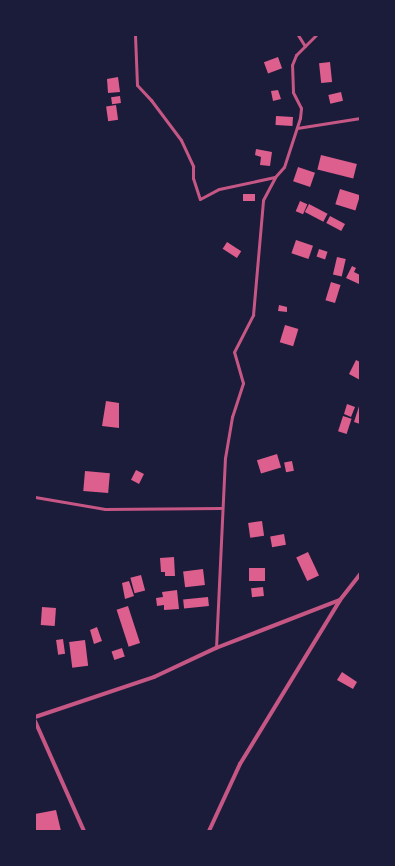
<!DOCTYPE html>
<html>
<head>
<meta charset="utf-8">
<style>
	body { margin:0 }
	#map { position:relative; width:395px; height:866px; overflow:hidden; background:#1b1b3a; font-family:"Libre Baskerville",serif }
	div>[style] { position:absolute }
	[style*='--x'] { left:calc(var(--x)*1px); top:calc(var(--y)*1px); width:calc(var(--w)*1px); rotate:calc(var(--a)*1deg) }
	.building>* { inset:0; background:#dd5f8e; transform-origin:0 0 }
	.service>* { height:3px; margin:-1.5px; padding:0 1.5px; transform-origin:1.5px; border-radius:1.5px; background:#c65784 }
	.minor>* { height:4px; margin:-2px; padding:0 2px; transform-origin:2px; border-radius:2px; background:#c65784 }
	span { translate:-50% -50%; white-space:nowrap; text-align:center; line-height:1.15; -webkit-text-stroke:3.5px #1b1b3a; paint-order:stroke }
	.frame { position:absolute; inset:0; border:36px solid #1b1b3a; pointer-events:none }
</style>
</head>
<body>
<div id="map">
	<div class="building">
		<i style="left:278px;top:57px;width:12px;height:15px;rotate:70deg"></i>
		<i style="left:330px;top:62px;width:20px;height:11px;rotate:84deg"></i>
		<i style="clip-path:polygon(118px 77px,120px 92px,108px 93px,107px 79px)"></i>
		<i style="clip-path:polygon(278px 90px,281px 99px,273px 101px,271px 91px)"></i>
		<i style="left:341px;top:92px;width:9px;height:13px;rotate:77deg"></i>
		<i style="left:120px;top:96px;width:7px;height:9px;rotate:82deg"></i>
		<i style="left:116px;top:105px;width:15px;height:10px;rotate:82deg"></i>
		<i style="left:276px;top:116px;width:17px;height:9px;rotate:3deg"></i>
		<i style="clip-path:polygon(256px 149px,272px 152px,270px 166px,260px 165px,261px 157px,255px 155px)"></i>
		<i style="left:321px;top:155px;width:37px;height:15px;rotate:14deg"></i>
		<i style="left:298px;top:167px;width:18px;height:15px;rotate:19deg"></i>
		<i style="left:340px;top:189px;width:21px;height:16px;rotate:17deg"></i>
		<i style="left:255px;top:194px;width:7px;height:12px;rotate:90deg"></i>
		<i style="left:300px;top:201px;width:8px;height:11px;rotate:23deg"></i>
		<i style="left:309px;top:204px;width:21px;height:9px;rotate:28deg"></i>
		<i style="left:330px;top:216px;width:17px;height:8px;rotate:28deg"></i>
		<i style="left:296px;top:240px;width:18px;height:14px;rotate:19deg"></i>
		<i style="left:227px;top:242px;width:17px;height:8px;rotate:33deg"></i>
		<i style="left:319px;top:249px;width:9px;height:8px;rotate:18deg"></i>
		<i style="left:337px;top:257px;width:9px;height:18px;rotate:13deg"></i>
		<i style="clip-path:polygon(352px 266px,356px 268px,354px 272px,360px 275px,359px 284px,346px 278px)"></i>
		<i style="left:331px;top:282px;width:10px;height:19px;rotate:17deg"></i>
		<i style="clip-path:polygon(279px 305px,287px 307px,287px 312px,278px 311px)"></i>
		<i style="left:285px;top:325px;width:14px;height:18px;rotate:17deg"></i>
		<i style="clip-path:polygon(356px 360px,360px 362px,360px 380px,349px 374px)"></i>
		<i style="clip-path:polygon(106px 401px,119px 403px,119px 428px,102px 426px)"></i>
		<i style="clip-path:polygon(360px 403px,360px 424px,354px 422px)"></i>
		<i style="clip-path:polygon(347px 404px,355px 407px,351px 417px,344px 414px)"></i>
		<i style="left:343px;top:416px;width:9px;height:16px;rotate:18deg"></i>
		<i style="left:277px;top:454px;width:14px;height:21px;rotate:73deg"></i>
		<i style="left:292px;top:461px;width:10px;height:8px;rotate:79deg"></i>
		<i style="left:136px;top:470px;width:9px;height:11px;rotate:27deg"></i>
		<i style="left:85px;top:471px;width:25px;height:20px;rotate:5deg"></i>
		<i style="left:262px;top:521px;width:15px;height:14px;rotate:82deg"></i>
		<i style="left:284px;top:534px;width:11px;height:14px;rotate:80deg"></i>
		<i style="left:308px;top:552px;width:26px;height:13px;rotate:65deg"></i>
		<i style="clip-path:polygon(174px 557px,175px 576px,165px 576px,165px 572px,161px 572px,160px 558px)"></i>
		<i style="left:249px;top:568px;width:16px;height:13px"></i>
		<i style="left:203px;top:569px;width:16px;height:20px;rotate:83deg"></i>
		<i style="left:141px;top:575px;width:16px;height:11px;rotate:75deg"></i>
		<i style="clip-path:polygon(129px 581px,134px 596px,125px 599px,122px 583px)"></i>
		<i style="left:263px;top:587px;width:9px;height:12px;rotate:84deg"></i>
		<i style="clip-path:polygon(177px 590px,179px 609px,164px 610px,164px 605px,157px 606px,156px 598px,163px 597px,162px 592px)"></i>
		<i style="left:208px;top:597px;width:9px;height:25px;rotate:84deg"></i>
		<i style="left:128px;top:606px;width:39px;height:12px;rotate:72deg"></i>
		<i style="left:42px;top:607px;width:14px;height:18px;rotate:4deg"></i>
		<i style="clip-path:polygon(97px 627px,102px 641px,94px 644px,90px 630px)"></i>
		<i style="left:63px;top:639px;width:15px;height:7px;rotate:82deg"></i>
		<i style="left:85px;top:640px;width:26px;height:16px;rotate:83deg"></i>
		<i style="left:122px;top:648px;width:9px;height:11px;rotate:72deg"></i>
		<i style="clip-path:polygon(342px 672px,357px 682px,353px 689px,337px 680px)"></i>
		<i style="clip-path:polygon(56px 810px,61px 831px,35px 831px,35px 814px)"></i>
	</div>
	<div class="service">
		<i style="--x:135;--y:35;--w:50;--a:87.7"></i>
		<i style="--x:137;--y:85;--w:21;--a:47"></i>
		<i style="--x:151;--y:100;--w:50;--a:53.1"></i>
		<i style="--x:181;--y:140;--w:29;--a:65"></i>
		<i style="--x:193;--y:166;--w:12;--a:90"></i>
		<i style="--x:193;--y:178;--w:22;--a:72"></i>
		<i style="--x:200;--y:199;--w:21;--a:-28"></i>
		<i style="--x:219;--y:189;--w:57;--a:-12.1"></i>
		<i style="--x:275;--y:177;--w:13;--a:-48"></i>
		<i style="--x:284;--y:167;--w:52;--a:-71.9"></i>
		<i style="--x:300;--y:118;--w:10;--a:-84"></i>
		<i style="--x:301;--y:108;--w:18;--a:-117"></i>
		<i style="--x:293;--y:92;--w:27;--a:-92"></i>
		<i style="--x:292;--y:65;--w:11;--a:-68"></i>
		<i style="--x:296;--y:55;--w:28;--a:-45"></i>
		<i style="--x:298;--y:35;--w:13;--a:58"></i>
		<i style="--x:297;--y:128;--w:64;--a:-9"></i>
		<i style="--x:35;--y:497;--w:71;--a:9.7"></i>
		<i style="--x:105;--y:509;--w:116;--a:-0.5"></i>
		<i style="--x:216;--y:648;--w:190;--a:-87.3"></i>
		<i style="--x:225;--y:458;--w:42;--a:-80.3"></i>
		<i style="--x:232;--y:417;--w:36;--a:-72"></i>
		<i style="--x:243;--y:383;--w:32;--a:-106"></i>
		<i style="--x:234;--y:352;--w:42;--a:-62.8"></i>
		<i style="--x:253;--y:315;--w:115;--a:-85"></i>
		<i style="--x:263;--y:200;--w:26;--a:-62"></i>
	</div>
	<div class="minor">
		<i style="--x:35;--y:717;--w:126;--a:-18.6"></i>
		<i style="--x:154;--y:677;--w:68;--a:-25.1"></i>
		<i style="--x:216;--y:648;--w:133;--a:-21.2"></i>
		<i style="--x:340;--y:600;--w:33;--a:-52"></i>
		<i style="--x:35;--y:721;--w:120;--a:66"></i>
		<i style="--x:209;--y:831;--w:74;--a:-65.2"></i>
		<i style="--x:240;--y:764;--w:192;--a:-58.6"></i>
	</div>
	<div class="frame"></div>
</div>
</body>
</html>
